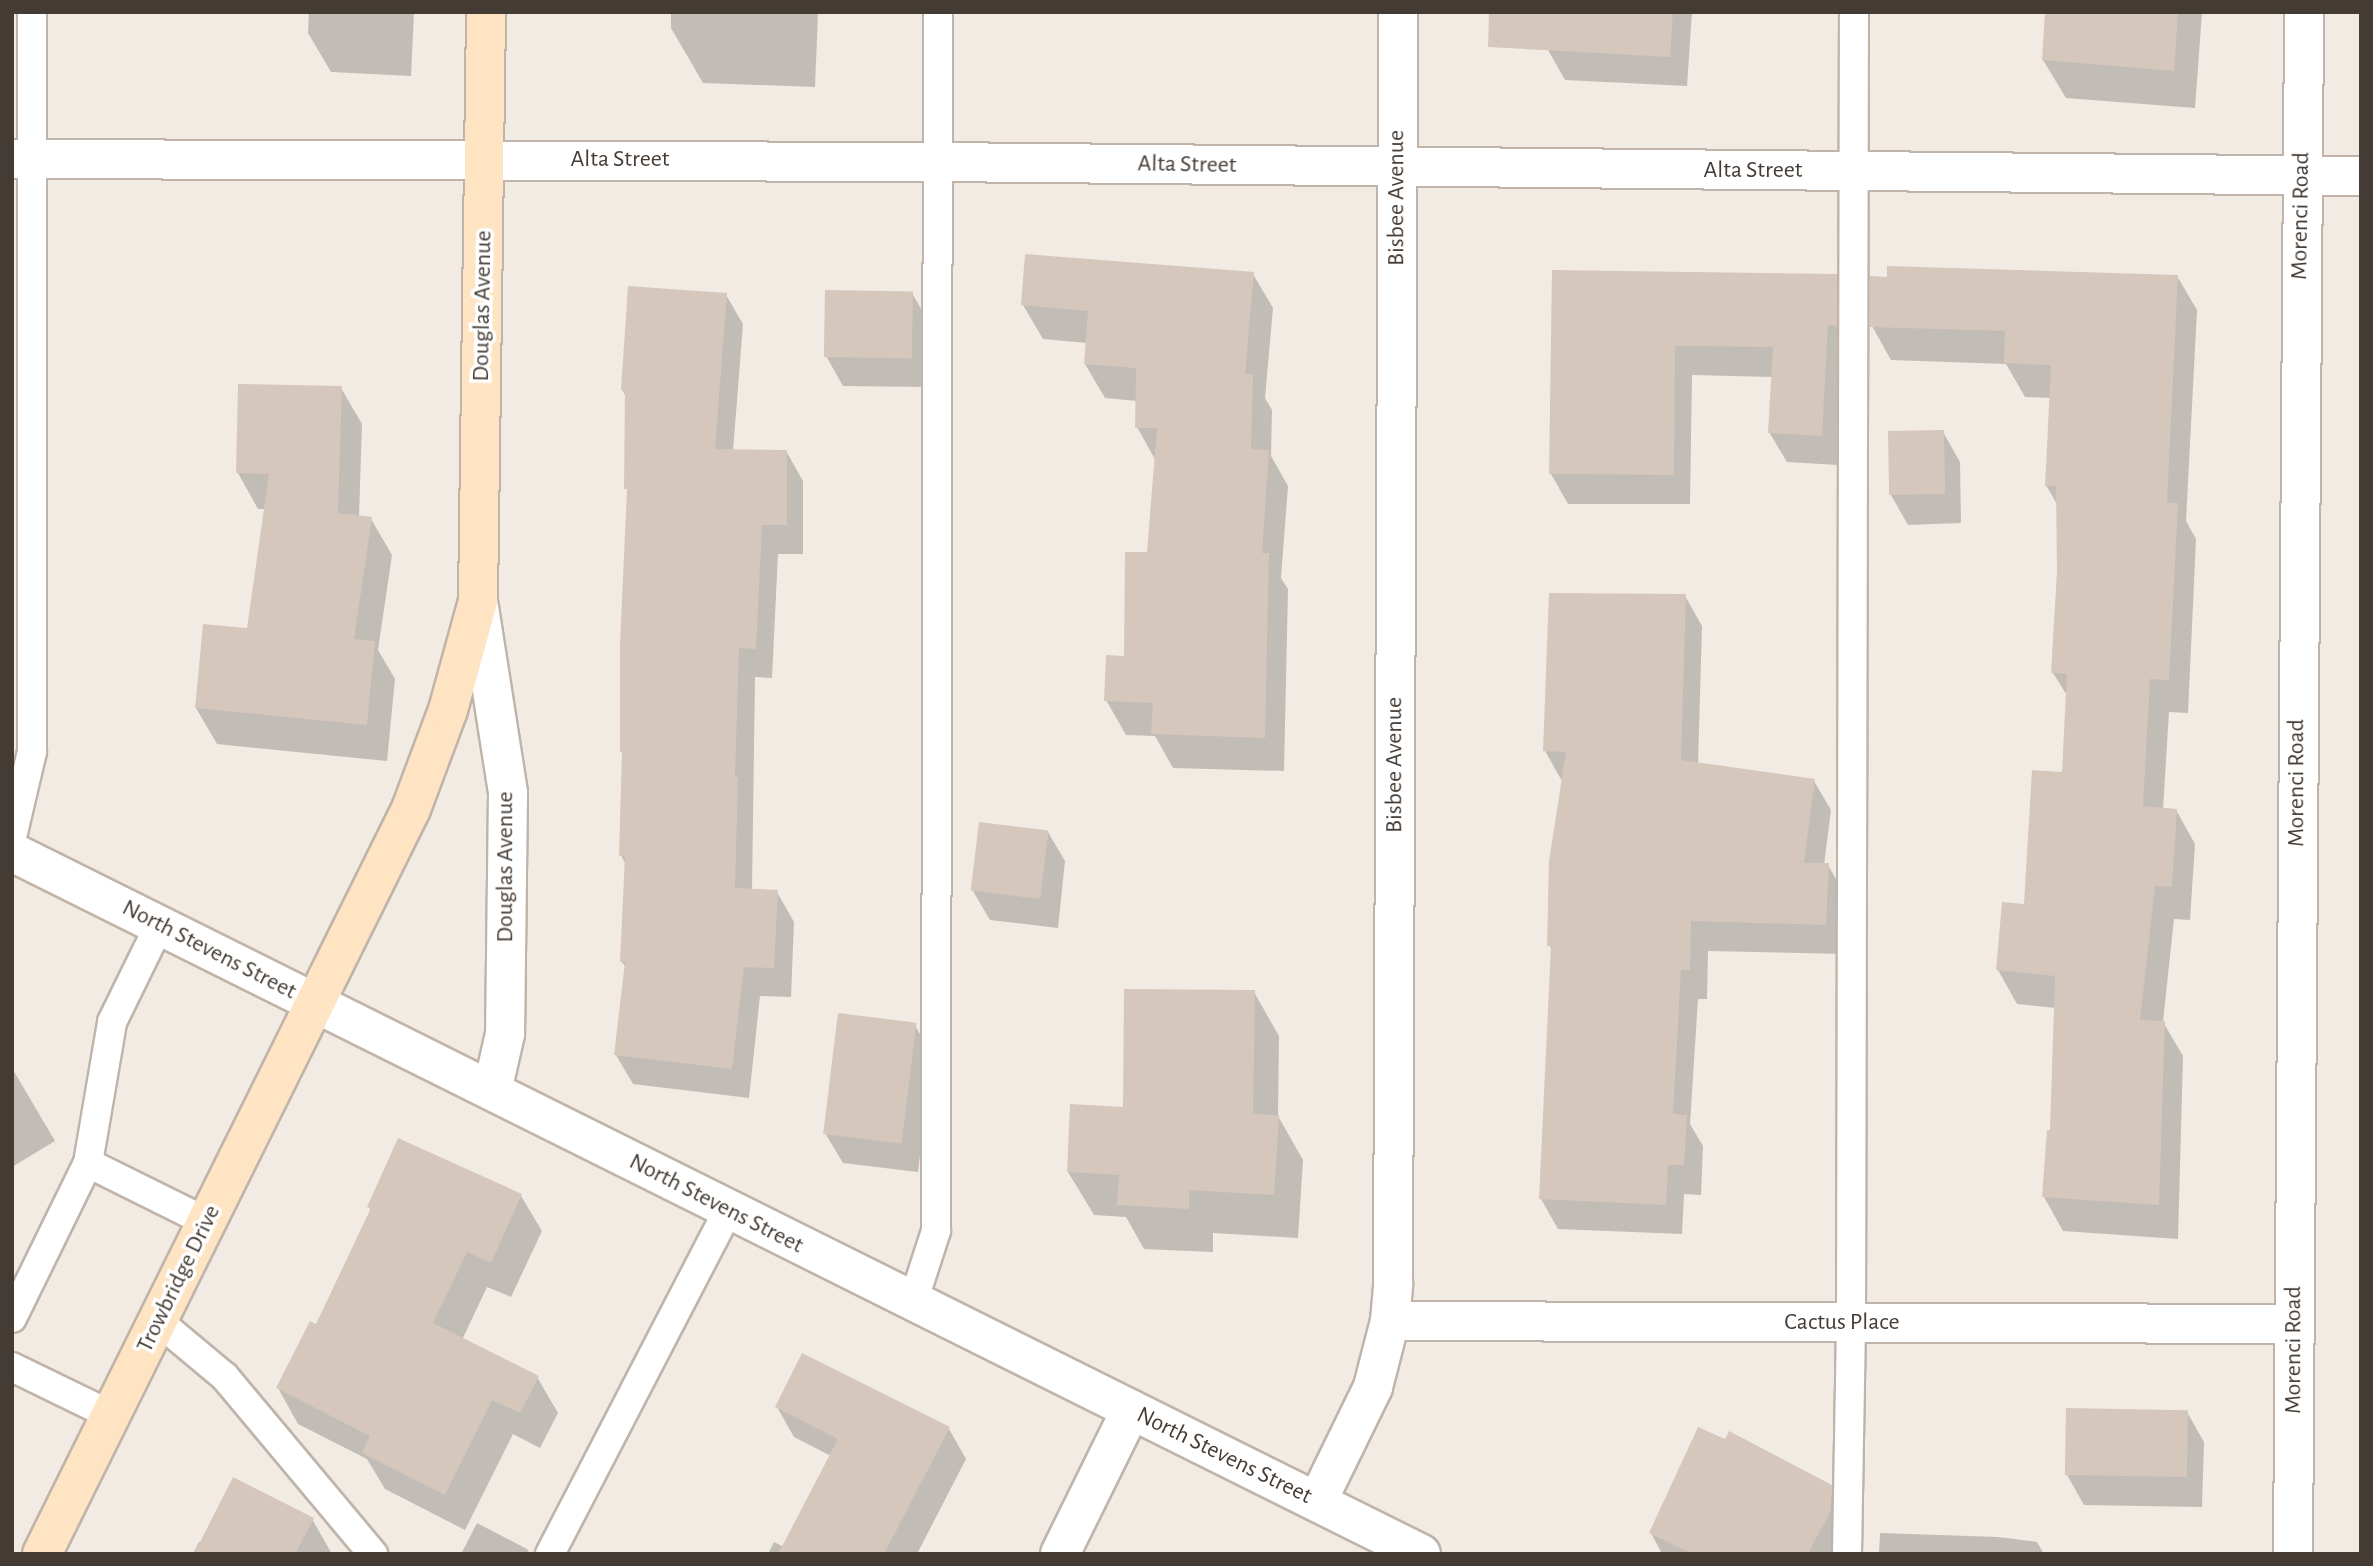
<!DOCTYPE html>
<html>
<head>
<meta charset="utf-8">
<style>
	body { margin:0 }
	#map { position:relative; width:2373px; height:1566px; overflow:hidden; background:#f2ebe4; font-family:"Alegreya Sans",sans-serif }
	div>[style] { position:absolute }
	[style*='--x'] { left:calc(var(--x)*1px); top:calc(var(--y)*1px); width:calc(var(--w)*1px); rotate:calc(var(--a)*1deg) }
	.shadow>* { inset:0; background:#0003 }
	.building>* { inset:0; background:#d6c7bd; transform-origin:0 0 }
	.roads { filter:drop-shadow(2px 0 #c0b4aa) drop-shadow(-2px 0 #c0b4aa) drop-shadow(0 2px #c0b4aa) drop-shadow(0 -2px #c0b4aa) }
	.service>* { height:28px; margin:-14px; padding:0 14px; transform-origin:14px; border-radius:14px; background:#fff }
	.minor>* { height:38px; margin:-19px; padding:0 19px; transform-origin:19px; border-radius:19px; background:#fff }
	.secondary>* { height:38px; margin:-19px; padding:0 19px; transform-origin:19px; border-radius:19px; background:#fee4c3 }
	span { translate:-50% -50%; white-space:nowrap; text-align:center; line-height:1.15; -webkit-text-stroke:7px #fff; paint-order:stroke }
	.street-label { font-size:24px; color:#443b34 }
	.frame { position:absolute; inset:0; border:14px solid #443b34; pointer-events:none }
</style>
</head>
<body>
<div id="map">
	<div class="shadow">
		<i style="clip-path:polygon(309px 12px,414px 12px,411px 76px,331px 72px,308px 33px)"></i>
		<i style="clip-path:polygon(671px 12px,818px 12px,815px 87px,703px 83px,671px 28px)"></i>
		<i style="clip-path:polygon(1550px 12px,1692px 12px,1687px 86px,1565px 80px,1548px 50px)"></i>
		<i style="clip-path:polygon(2047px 12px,2202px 12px,2195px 108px,2066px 98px,2043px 60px)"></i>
		<i style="clip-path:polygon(1554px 272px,1836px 276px,1853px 306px,1845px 355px,1838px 465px,1787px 462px,1769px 432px,1773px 377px,1692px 375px,1690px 504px,1568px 504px,1551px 474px)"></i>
		<i style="clip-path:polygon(1253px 274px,1273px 308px,1265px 398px,1272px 410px,1271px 456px,1288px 486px,1281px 578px,1288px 589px,1284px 771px,1173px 768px,1155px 736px,1126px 735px,1106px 700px,1126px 657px,1149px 554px,1156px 461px,1137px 427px,1137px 401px,1105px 398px,1085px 364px,1087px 343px,1043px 339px,1023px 305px)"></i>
		<i style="clip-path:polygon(2177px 276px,2197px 310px,2186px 521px,2196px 539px,2188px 713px,2169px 712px,2163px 809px,2176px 810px,2195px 844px,2190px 920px,2174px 919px,2163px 1022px,2183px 1056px,2178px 1239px,2063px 1231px,2044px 1197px,2051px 1132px,2056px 1008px,2017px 1004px,1998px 970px,2025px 906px,2064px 774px,2068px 697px,2053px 673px,2059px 572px,2058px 506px,2046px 485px,2051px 398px,2025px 397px,2006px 364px,1891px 360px,1872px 326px)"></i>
		<i style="clip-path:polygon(912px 293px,929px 323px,928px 387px,843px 386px,826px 356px)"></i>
		<i style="clip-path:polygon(726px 295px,743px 324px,733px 451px,786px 451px,803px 481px,803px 554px,778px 554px,772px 678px,755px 677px,752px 891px,777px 892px,794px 922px,791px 997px,760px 996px,749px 1098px,633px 1084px,616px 1055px,626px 968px,622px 962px,626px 865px,621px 855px,628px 492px,627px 398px,622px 390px)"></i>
		<i style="clip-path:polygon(341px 388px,362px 424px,359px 517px,371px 519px,392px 555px,378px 650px,395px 679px,387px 761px,217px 744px,196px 708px,249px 630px,266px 509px,258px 509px,238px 473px)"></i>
		<i style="clip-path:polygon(1943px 432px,1960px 462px,1961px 523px,1908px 525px,1891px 495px)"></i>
		<i style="clip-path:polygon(1685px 596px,1702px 626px,1698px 764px,1814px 781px,1831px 810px,1824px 865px,1828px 865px,1845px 895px,1843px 954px,1708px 951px,1707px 999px,1698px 999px,1690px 1124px,1703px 1146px,1701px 1195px,1684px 1194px,1682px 1234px,1558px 1229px,1541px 1199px,1553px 952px,1549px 945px,1562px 781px,1545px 751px)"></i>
		<i style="clip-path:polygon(1048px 832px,1065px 861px,1058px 928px,990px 920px,973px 891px)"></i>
		<i style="clip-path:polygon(1254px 992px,1279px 1036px,1278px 1116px,1303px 1160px,1298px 1238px,1213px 1233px,1213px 1252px,1144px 1249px,1126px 1217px,1094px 1215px,1068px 1172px)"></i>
		<i style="clip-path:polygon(914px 1024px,932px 1054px,918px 1172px,843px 1163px,825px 1133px)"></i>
		<i style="clip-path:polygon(12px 1068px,55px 1141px,12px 1167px)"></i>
		<i style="clip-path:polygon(521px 1196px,542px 1231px,511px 1297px,487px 1287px,462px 1340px,537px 1377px,558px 1413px,540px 1448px,513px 1434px,465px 1530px,385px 1489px,367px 1459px,298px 1424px,278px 1388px,317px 1327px,371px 1211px,369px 1207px)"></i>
		<i style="clip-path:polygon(777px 1407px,949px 1429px,966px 1459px,917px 1554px,768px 1554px,774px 1542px,784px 1547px,831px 1456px,794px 1437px)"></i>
		<i style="clip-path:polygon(2187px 1412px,2204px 1442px,2202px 1507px,2084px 1505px,2067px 1475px)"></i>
		<i style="clip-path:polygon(1830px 1486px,1848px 1516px,1841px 1554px,1662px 1554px,1651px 1533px)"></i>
		<i style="clip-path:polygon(312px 1519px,332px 1554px,193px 1554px,199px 1542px)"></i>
		<i style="clip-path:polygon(477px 1523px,527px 1549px,530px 1554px,461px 1554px)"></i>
		<i style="clip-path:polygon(1880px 1533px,1998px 1537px,2037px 1542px,2044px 1554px,1879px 1554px)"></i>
	</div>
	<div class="building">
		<i style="clip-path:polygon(1489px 12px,1673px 12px,1670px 57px,1488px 47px)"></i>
		<i style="clip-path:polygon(2045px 12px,2178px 12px,2174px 71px,2042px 60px)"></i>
		<i style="clip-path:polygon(1025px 254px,1254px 272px,1245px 374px,1253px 374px,1251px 449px,1269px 450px,1262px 553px,1269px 553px,1265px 738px,1151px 734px,1153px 703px,1104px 701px,1106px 655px,1124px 656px,1125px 552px,1147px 552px,1157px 428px,1135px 428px,1136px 368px,1084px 364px,1088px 311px,1021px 305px)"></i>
		<i style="clip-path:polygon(1887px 266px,2178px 275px,2167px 503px,2178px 503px,2169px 680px,2150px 679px,2143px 806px,2177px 809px,2172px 887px,2155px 886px,2140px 1020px,2165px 1021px,2159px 1205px,2042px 1197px,2047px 1130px,2050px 1130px,2055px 976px,1996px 970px,2002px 902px,2024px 904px,2032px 770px,2062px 772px,2067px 674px,2051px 673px,2057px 571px,2056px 486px,2045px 486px,2051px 365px,2004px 363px,2005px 331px,1870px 327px,1870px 276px,1887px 277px)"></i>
		<i style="clip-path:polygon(1552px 270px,1837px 274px,1837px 326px,1828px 325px,1822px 436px,1768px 433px,1773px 347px,1675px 346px,1674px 475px,1549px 474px)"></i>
		<i style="clip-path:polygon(628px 286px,727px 293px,715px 449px,787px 450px,787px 525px,762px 525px,756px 649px,739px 648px,735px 777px,738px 777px,735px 888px,778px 890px,774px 968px,744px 967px,732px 1069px,614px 1055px,625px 962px,620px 962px,625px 856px,619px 856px,622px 752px,620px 752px,620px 644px,627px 489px,624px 489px,625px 391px,621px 390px)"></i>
		<i style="left:825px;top:290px;width:88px;height:67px;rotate:1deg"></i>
		<i style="clip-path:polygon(238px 384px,342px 386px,338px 513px,372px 517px,354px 639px,375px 641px,367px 725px,195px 708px,203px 624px,247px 628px,269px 474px,236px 473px)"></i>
		<i style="left:1944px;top:430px;width:64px;height:56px;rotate:89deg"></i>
		<i style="clip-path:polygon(1549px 593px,1686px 594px,1681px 760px,1815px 779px,1804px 863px,1829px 863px,1826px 925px,1691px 921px,1690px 970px,1681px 970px,1673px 1114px,1687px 1115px,1684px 1165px,1668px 1165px,1666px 1205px,1539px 1199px,1551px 946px,1547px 946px,1549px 861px,1566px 752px,1543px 751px)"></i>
		<i style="left:979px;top:822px;width:70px;height:69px;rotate:7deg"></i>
		<i style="clip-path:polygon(1124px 989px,1255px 990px,1253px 1114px,1279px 1115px,1274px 1195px,1189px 1190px,1189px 1209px,1117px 1205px,1119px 1175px,1067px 1172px,1070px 1104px,1123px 1107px)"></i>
		<i style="left:838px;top:1013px;width:79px;height:122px;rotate:7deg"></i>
		<i style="clip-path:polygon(398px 1138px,522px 1194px,491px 1263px,467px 1252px,433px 1323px,539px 1376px,520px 1413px,492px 1400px,445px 1495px,362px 1453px,370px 1436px,276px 1388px,310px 1321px,316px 1324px,371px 1208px,367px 1207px)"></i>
		<i style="clip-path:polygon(802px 1353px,950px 1427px,884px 1554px,778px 1554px,838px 1439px,775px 1407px)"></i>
		<i style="left:2066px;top:1408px;width:122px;height:67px;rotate:1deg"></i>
		<i style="clip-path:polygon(1698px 1427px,1725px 1439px,1729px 1431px,1832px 1485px,1831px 1510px,1808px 1554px,1693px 1554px,1649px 1533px)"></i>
		<i style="clip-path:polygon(233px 1477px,314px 1518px,295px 1554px,194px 1554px)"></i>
	</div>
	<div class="roads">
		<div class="service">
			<i style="--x:12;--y:837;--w:87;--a:-76.8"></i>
			<i style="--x:32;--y:752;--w:740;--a:-90"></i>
			<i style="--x:88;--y:1163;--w:133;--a:26.4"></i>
			<i style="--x:913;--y:1302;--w:75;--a:-72.1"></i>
			<i style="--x:936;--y:1231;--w:1219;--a:-89.91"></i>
			<i style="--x:12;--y:1318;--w:173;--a:-63.9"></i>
			<i style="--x:88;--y:1163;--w:143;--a:-80.3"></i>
			<i style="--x:112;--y:1022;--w:107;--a:-63.9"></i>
			<i style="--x:158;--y:1321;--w:87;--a:39.9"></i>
			<i style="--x:225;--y:1377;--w:231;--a:50.1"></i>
			<i style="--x:12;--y:1367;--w:110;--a:25.9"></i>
			<i style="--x:550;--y:1554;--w:387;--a:-62.6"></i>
			<i style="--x:1847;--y:1554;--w:231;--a:-89"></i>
			<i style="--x:1851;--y:1323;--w:1311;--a:-89.87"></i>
		</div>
		<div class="minor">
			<i style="--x:12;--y:159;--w:924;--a:0.19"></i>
			<i style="--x:936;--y:162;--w:1425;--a:0.56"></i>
			<i style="--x:478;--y:601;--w:194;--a:81.1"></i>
			<i style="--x:508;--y:793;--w:241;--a:90.7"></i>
			<i style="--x:505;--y:1034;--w:58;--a:102.8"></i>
			<i style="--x:12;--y:852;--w:1574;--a:26.48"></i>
			<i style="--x:1390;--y:1321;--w:904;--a:0.19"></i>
			<i style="--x:1317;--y:1502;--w:128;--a:-64"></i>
			<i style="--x:1373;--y:1387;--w:68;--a:-75.6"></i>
			<i style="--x:1390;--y:1321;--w:38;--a:-85"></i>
			<i style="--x:1393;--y:1283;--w:1271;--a:-89.77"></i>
			<i style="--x:1060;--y:1554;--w:161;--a:-63.8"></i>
			<i style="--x:2293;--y:1554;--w:1542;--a:-89.59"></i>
		</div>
		<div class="secondary">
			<i style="--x:42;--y:1554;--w:831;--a:-63.65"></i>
			<i style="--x:411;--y:809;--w:106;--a:-69.5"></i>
			<i style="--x:448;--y:710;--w:113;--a:-74.6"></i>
			<i style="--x:478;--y:601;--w:589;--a:-89.22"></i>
		</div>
	</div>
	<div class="street-label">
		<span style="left:620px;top:160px">Alta Street</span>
		<span style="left:1187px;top:165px;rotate:1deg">Alta Street</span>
		<span style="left:1753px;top:171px">Alta Street</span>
		<span style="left:1397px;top:198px;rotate:-90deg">Bisbee Avenue</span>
		<span style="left:2301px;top:216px;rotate:-89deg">Morenci Road</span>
		<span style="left:483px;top:306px;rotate:-89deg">Douglas Avenue</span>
		<span style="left:1395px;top:765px;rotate:-90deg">Bisbee Avenue</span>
		<span style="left:2297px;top:783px;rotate:-90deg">Morenci Road</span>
		<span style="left:506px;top:867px;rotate:-90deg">Douglas Avenue</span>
		<span style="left:209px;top:950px;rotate:27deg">North Stevens Street</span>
		<span style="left:716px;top:1204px;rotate:27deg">North Stevens Street</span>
		<span style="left:179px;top:1279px;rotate:-64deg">Trowbridge Drive</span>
		<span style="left:1842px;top:1323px">Cactus Place</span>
		<span style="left:2294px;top:1350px;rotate:-90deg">Morenci Road</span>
		<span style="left:1224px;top:1456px;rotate:26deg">North Stevens Street</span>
	</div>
	<div class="frame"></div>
</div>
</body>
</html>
